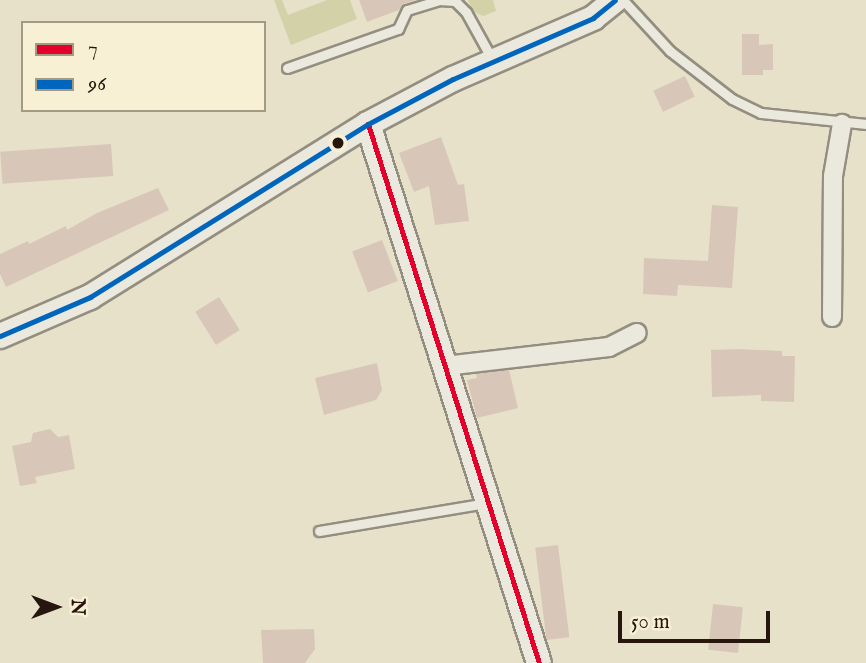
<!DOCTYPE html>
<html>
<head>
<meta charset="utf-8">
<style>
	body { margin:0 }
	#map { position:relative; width:866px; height:663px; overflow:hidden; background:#e7e1ca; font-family:"IM FELL English",serif }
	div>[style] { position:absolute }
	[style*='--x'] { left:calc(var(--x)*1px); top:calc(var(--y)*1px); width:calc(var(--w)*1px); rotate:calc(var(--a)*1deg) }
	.green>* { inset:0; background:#d2d1a8 }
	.building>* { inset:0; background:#d8c7b8; transform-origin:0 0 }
	.roads { filter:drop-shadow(2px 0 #948e80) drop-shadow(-2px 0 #948e80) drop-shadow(0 2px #948e80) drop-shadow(0 -2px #948e80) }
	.lane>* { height:9px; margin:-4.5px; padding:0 4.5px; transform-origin:4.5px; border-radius:4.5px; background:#ebe9dd }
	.street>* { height:18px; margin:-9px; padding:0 9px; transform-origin:9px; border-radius:9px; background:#ebe9dd }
	.secondary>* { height:24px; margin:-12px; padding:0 12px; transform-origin:12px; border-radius:12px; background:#ebe9dd }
	.bus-1>* { height:5px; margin:-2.5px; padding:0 2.5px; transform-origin:2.5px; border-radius:2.5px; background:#e4002b }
	.bus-2>* { height:5px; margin:-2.5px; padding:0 2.5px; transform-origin:2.5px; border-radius:2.5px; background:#0065bd }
	.dots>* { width:19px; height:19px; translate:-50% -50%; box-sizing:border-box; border:4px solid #f8f0d4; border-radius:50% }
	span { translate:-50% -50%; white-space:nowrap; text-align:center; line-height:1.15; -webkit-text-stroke:5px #f8f0d4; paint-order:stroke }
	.legend { position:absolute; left:21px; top:21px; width:245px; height:91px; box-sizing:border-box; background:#f8f0d4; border:2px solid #a49985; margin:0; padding:9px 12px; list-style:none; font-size:21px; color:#26160e }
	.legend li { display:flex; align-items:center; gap:14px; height:35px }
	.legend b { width:35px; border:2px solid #a49985 }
	.north { position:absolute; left:21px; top:572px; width:70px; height:70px; -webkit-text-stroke:5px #f8f0d4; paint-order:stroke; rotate:90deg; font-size:19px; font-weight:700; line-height:28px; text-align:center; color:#26160e }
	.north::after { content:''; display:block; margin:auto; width:24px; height:32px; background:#26160e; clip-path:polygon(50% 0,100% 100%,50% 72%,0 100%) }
	.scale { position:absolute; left:618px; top:611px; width:152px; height:32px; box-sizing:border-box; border:4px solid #26160e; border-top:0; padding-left:9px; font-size:21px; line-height:24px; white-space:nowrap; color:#26160e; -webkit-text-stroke:5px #f8f0d4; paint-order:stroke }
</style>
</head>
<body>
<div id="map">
	<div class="green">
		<i style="clip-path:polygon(274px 0,282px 0,288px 15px,327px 0,350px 0,357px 19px,291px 45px)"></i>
		<i style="clip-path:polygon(468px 0,493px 0,496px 11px,483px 16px,472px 11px)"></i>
	</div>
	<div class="building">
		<i style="clip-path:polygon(359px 0,416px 0,403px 4px,399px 10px,367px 22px)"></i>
		<i style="clip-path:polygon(742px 34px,759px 34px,759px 45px,773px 44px,773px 70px,763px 70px,763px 75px,742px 75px)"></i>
		<i style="left:685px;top:76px;width:23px;height:35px;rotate:65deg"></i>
		<i style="clip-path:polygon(441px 137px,458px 185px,464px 184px,469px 221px,435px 225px,429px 186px,414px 192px,399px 153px)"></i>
		<i style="left:111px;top:144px;width:32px;height:111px;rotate:86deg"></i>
		<i style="clip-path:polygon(158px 188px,169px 210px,6px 287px,0 274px,0 254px,28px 241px,29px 244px,66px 226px,67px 230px,97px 213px)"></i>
		<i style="clip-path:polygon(712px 205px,738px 207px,732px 288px,678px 285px,677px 296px,643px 294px,644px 258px,708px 261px)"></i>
		<i style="left:382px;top:240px;width:44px;height:32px;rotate:69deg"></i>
		<i style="left:219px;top:297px;width:39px;height:28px;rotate:58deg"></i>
		<i style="clip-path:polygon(739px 349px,782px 351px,782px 356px,795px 356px,794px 402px,761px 401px,761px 395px,712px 397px,711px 350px)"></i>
		<i style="clip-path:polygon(377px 363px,382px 390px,376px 400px,324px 415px,315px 378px)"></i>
		<i style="clip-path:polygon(509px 370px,518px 408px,477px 418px,467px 380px,477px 378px,476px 374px)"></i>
		<i style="clip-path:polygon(50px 429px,58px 437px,69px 435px,75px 469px,35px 477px,37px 483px,20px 486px,12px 446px,31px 442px,33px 433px)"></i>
		<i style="left:558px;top:545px;width:93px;height:23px;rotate:83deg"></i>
		<i style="left:713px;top:604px;width:30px;height:46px;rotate:6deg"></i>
		<i style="clip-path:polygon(314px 629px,315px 649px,305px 663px,263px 663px,261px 630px)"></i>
	</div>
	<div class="roads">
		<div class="lane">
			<i style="--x:623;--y:0;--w:69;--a:47.3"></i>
			<i style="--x:670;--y:51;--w:78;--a:37.7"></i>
			<i style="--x:732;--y:99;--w:32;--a:26"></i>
			<i style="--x:761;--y:113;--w:106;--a:6"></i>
			<i style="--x:287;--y:68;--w:118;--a:-19.4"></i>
			<i style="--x:398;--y:29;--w:21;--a:-65"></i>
			<i style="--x:407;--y:10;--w:34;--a:-17"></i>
			<i style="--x:439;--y:0;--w:16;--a:4"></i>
			<i style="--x:455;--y:1;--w:16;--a:45"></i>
			<i style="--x:466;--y:12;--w:56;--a:61.1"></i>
			<i style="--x:319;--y:531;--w:169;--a:-9.5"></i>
		</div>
		<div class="street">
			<i style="--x:832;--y:317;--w:141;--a:-89.6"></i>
			<i style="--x:833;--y:176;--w:53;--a:-80.2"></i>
			<i style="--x:445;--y:366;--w:165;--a:-6.6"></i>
			<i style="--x:609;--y:347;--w:31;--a:-27"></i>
		</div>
		<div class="secondary">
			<i style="--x:368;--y:124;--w:565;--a:72.4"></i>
			<i style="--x:0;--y:336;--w:98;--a:-23.4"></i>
			<i style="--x:90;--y:297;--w:327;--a:-31.9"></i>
			<i style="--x:368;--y:124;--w:96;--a:-27.9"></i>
			<i style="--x:453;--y:79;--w:153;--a:-23.5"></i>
			<i style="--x:593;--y:18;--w:28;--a:-39"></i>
		</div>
	</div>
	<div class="bus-1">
		<i style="--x:368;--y:124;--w:565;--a:72.4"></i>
	</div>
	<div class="bus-2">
		<i style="--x:0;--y:336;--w:98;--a:-23.4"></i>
		<i style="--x:90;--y:297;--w:327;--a:-31.9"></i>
		<i style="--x:368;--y:124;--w:96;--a:-27.9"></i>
		<i style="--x:453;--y:79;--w:153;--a:-23.5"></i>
		<i style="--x:593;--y:18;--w:28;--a:-39"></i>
	</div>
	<div class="dots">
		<i style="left:338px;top:143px;background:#26160e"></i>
	</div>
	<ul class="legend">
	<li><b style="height:9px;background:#e4002b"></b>7</li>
	<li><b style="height:9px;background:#0065bd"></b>96</li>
	</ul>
	<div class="north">N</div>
	<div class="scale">50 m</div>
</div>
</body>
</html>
